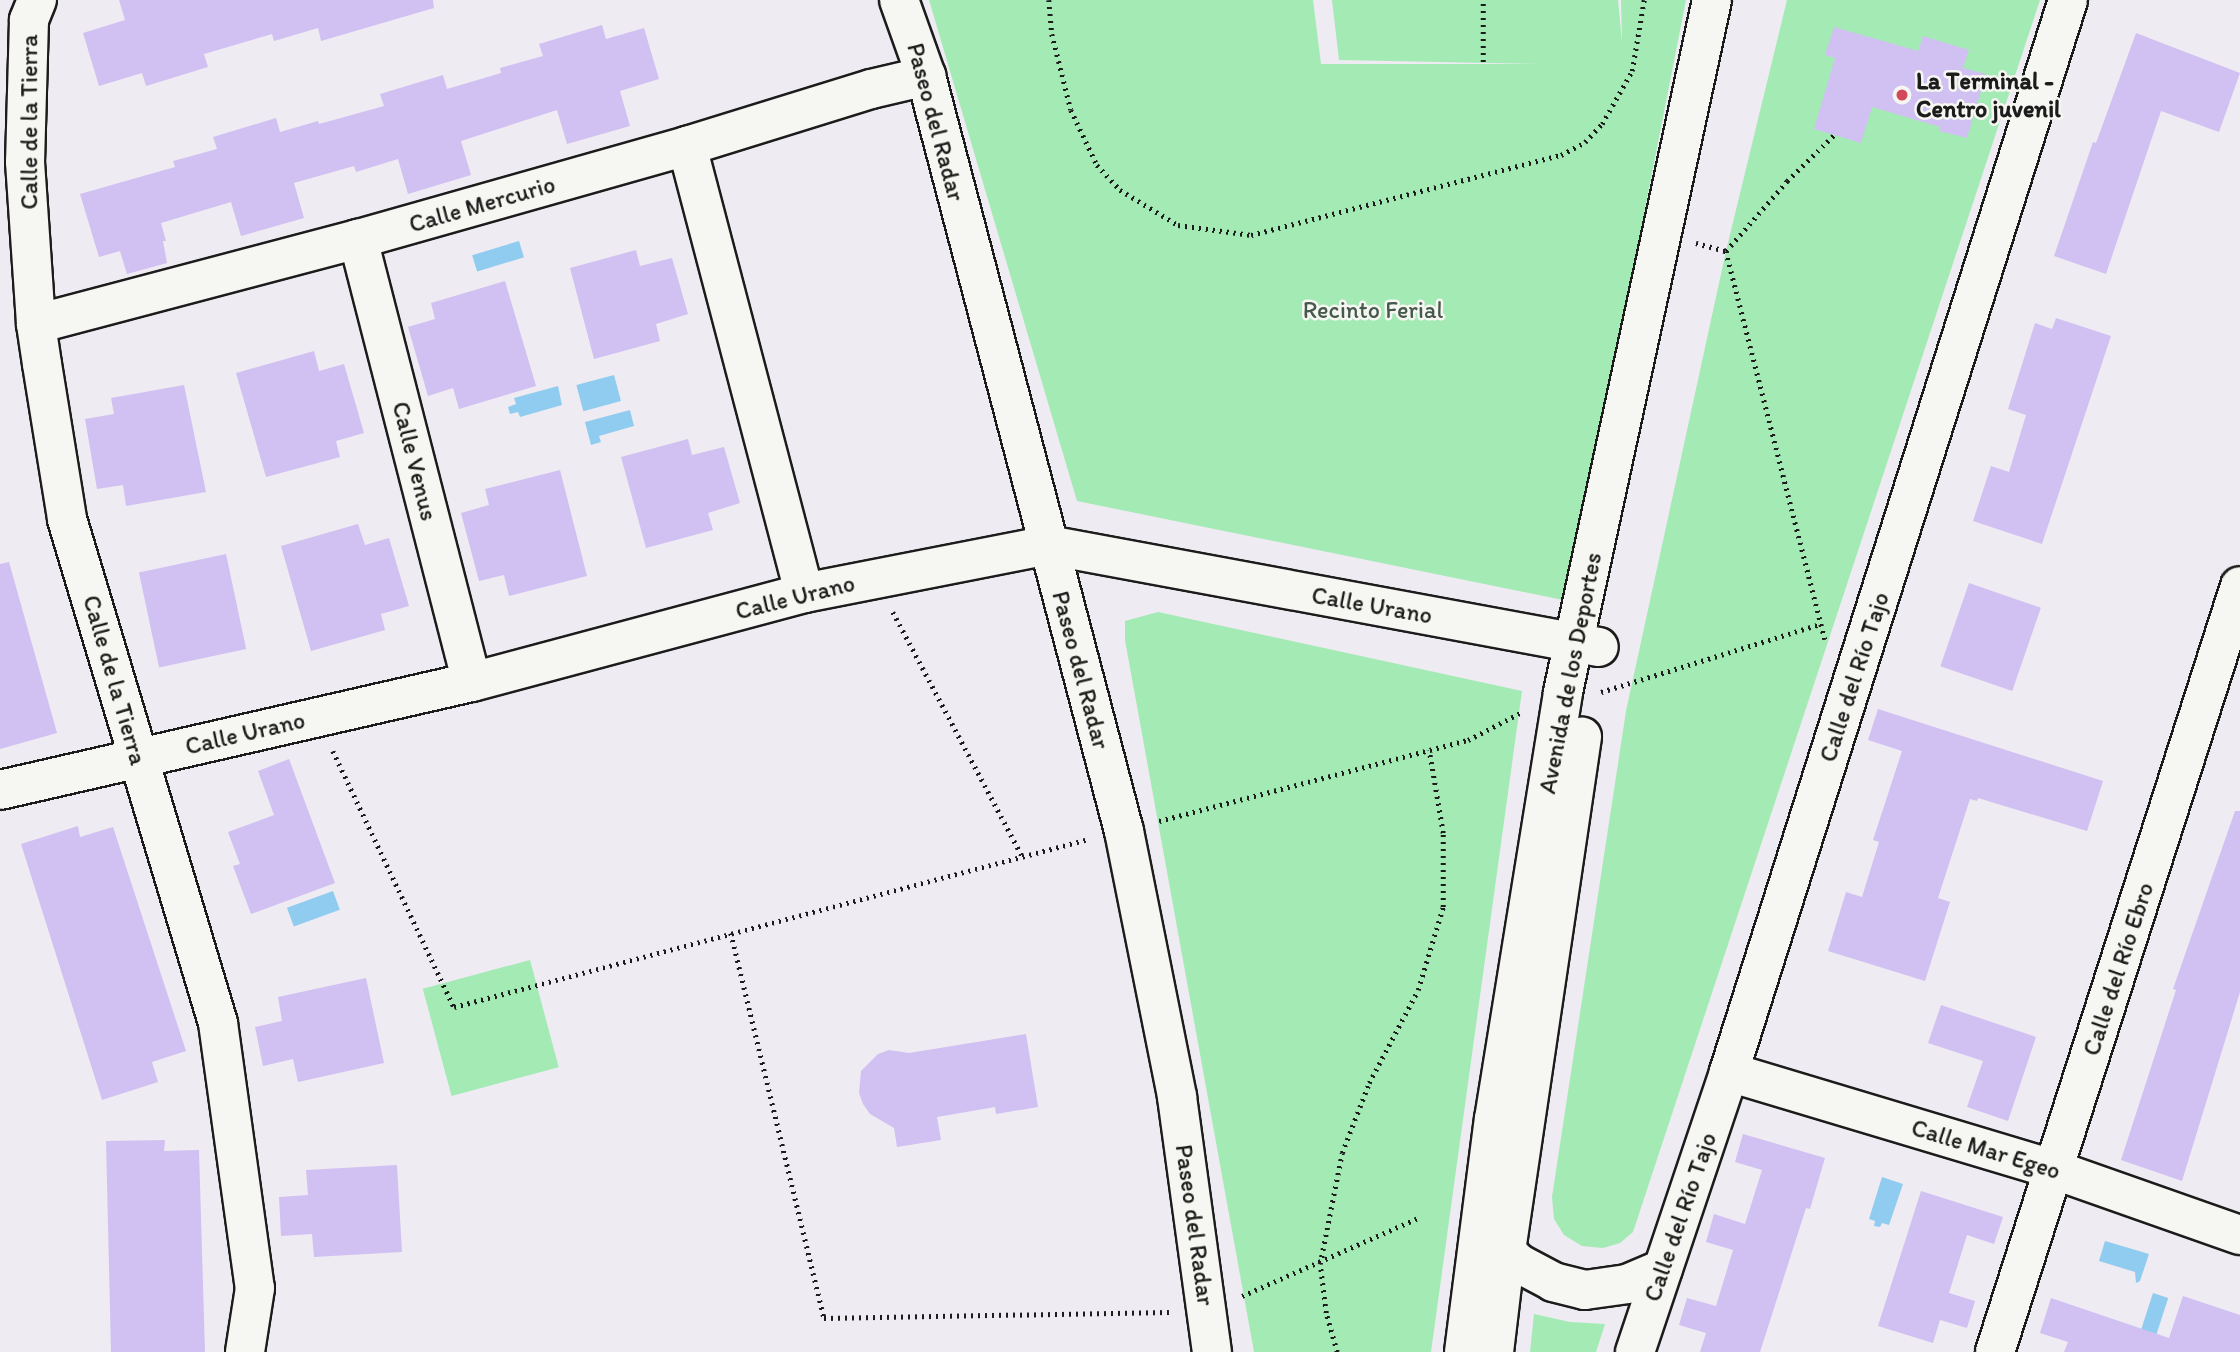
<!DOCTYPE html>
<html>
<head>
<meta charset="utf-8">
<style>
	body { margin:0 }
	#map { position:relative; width:2240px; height:1352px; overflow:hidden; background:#efebf2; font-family:Itim,sans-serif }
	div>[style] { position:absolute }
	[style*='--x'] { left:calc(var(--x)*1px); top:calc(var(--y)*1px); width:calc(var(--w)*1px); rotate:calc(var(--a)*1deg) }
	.green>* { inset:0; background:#a4eab5; transform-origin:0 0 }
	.water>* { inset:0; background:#8fccef; transform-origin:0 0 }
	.building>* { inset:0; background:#d1c0f2; transform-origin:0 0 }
	.path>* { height:4.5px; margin-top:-2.25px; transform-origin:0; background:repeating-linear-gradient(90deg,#1c1c1c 0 2px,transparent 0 7px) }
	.roads { filter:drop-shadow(2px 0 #1c1c1c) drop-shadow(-2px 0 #1c1c1c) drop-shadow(0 2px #1c1c1c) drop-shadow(0 -2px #1c1c1c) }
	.minor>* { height:38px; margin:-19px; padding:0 19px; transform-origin:19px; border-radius:19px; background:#f6f6f2 }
	.dots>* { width:19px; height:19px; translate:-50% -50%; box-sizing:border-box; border:4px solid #f6f6f2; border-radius:50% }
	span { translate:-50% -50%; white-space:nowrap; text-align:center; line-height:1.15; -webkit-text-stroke:5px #f6f6f2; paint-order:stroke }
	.poi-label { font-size:24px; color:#1c1c1c; font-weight:700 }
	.left { translate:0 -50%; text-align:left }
	.street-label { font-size:24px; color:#1c1c1c }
	.park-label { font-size:24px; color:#455a4a }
</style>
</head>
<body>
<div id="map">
	<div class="green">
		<i style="clip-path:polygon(929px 0,1313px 0,1321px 64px,1543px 64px,1339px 60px,1332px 0,1618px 0,1622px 42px,1621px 0,1686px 0,1568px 601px,1077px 501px)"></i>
		<i style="clip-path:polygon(1787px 0,2040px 0,1633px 1232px,1620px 1243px,1603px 1248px,1582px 1246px,1564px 1235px,1554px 1219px,1552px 1197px,1626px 711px,1726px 251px)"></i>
		<i style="clip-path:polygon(1158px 612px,1522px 691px,1431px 1352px,1254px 1352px,1125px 640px,1125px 621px)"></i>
		<i style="left:530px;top:960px;width:111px;height:111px;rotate:75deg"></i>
		<i style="clip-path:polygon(1534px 1314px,1570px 1322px,1605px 1324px,1596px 1352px,1530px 1352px)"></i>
	</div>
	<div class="water">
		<i style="left:519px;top:241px;width:17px;height:49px;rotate:73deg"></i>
		<i style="left:614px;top:375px;width:27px;height:39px;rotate:75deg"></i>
		<i style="clip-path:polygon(558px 386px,562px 405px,520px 417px,518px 412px,510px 414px,508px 407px,516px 404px,514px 398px)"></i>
		<i style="clip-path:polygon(630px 410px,634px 426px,599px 436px,601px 442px,591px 445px,585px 422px)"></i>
		<i style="left:333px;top:891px;width:20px;height:49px;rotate:70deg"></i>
		<i style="clip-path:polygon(1882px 1177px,1903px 1184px,1889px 1225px,1882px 1223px,1880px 1227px,1874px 1226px,1875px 1221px,1869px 1219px)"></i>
		<i style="clip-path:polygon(2105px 1241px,2149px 1254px,2140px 1281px,2136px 1283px,2135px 1272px,2099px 1261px)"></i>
		<i style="left:2153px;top:1293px;width:16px;height:52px;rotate:18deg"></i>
	</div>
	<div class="building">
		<i style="clip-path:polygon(119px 0,433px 0,434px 8px,321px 41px,318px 28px,274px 41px,272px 34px,204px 54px,208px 67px,146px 86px,142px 73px,99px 86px,83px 33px,125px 20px)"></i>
		<i style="clip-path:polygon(602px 25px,606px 39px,644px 28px,659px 79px,620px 91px,630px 126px,567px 144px,557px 110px,461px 141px,471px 175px,408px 194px,398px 159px,356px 172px,354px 166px,294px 183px,304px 218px,241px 236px,231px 202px,161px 223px,166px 241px,163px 241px,167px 263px,127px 274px,120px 251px,99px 257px,80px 194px,175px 167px,173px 161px,217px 149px,213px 137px,276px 118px,280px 132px,318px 121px,319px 124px,384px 106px,380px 94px,443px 75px,447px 89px,501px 73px,500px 68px,543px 56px,539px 44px)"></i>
		<i style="clip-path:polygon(1834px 27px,1918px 51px,1923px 36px,1969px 50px,1963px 68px,1986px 74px,1967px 138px,1939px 131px,1940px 127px,1872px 107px,1861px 143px,1814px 129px,1835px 58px,1825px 55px)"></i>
		<i style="clip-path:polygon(2136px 33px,2240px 73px,2219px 132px,2161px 111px,2106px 274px,2054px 256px,2093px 142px,2096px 143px)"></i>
		<i style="clip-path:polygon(636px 250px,640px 266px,672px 258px,688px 314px,656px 324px,660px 341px,594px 359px,570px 268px)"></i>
		<i style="clip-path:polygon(505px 281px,536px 386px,459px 409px,453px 388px,428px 396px,408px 327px,435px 319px,431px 303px)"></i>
		<i style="clip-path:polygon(2056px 318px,2111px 336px,2042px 544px,1973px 521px,1991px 466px,2009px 472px,2026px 415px,2008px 409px,2035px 323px,2052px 329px)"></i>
		<i style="clip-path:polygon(314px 351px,319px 371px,344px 364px,364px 433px,336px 441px,340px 457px,266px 477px,236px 373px)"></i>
		<i style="clip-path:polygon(184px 385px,206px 492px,126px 506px,123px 485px,97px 489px,85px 419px,114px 414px,111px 398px)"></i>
		<i style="clip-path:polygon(688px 439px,692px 455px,724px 447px,740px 503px,708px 513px,713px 530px,646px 548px,621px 457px)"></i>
		<i style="clip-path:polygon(560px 470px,587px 576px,509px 596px,504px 575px,479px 581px,461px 513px,489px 505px,485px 489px)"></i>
		<i style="clip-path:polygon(358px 524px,365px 545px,389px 538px,409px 606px,381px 614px,385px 630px,311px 651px,281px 546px)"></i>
		<i style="left:226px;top:554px;width:97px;height:89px;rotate:78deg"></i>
		<i style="clip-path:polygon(9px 562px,57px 733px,0 749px,0 564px)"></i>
		<i style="left:1969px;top:583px;width:76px;height:88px;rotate:19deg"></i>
		<i style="clip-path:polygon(1878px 709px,2103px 781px,2087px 831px,1978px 798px,1977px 801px,1970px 799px,1938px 898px,1950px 902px,1925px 981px,1828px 951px,1846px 892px,1862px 897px,1879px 842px,1873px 840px,1902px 751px,1868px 740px)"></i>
		<i style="clip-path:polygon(289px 759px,335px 883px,251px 914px,233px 866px,240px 864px,228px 832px,274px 815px,258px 771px)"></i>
		<i style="clip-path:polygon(2235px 811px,2240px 811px,2240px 992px,2182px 1181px,2121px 1160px,2176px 990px,2173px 989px)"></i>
		<i style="clip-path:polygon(78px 826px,80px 837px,113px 827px,186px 1051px,152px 1062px,158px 1082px,102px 1100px,21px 844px)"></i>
		<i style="clip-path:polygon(366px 978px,384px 1063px,298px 1082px,293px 1059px,263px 1066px,255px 1027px,282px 1021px,278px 997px)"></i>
		<i style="clip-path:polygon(1941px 1005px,2036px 1037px,2008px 1121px,1967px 1107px,1983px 1061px,1928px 1043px)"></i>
		<i style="clip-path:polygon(1026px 1034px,1038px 1107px,996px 1114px,995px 1107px,937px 1117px,941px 1140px,897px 1147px,894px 1128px,870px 1114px,863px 1104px,859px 1093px,861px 1071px,878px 1054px,889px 1050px,909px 1053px)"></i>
		<i style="clip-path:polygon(1743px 1134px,1825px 1158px,1810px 1209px,1806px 1208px,1760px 1352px,1700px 1352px,1706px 1333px,1679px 1325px,1687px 1298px,1716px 1306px,1733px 1250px,1706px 1242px,1714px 1214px,1745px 1224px,1762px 1170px,1735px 1162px)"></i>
		<i style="clip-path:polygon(165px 1140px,164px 1151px,199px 1150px,205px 1352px,111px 1352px,106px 1141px)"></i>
		<i style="clip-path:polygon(397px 1165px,402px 1252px,314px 1257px,312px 1234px,281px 1236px,279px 1197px,308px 1195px,306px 1170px)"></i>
		<i style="clip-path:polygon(1921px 1191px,2003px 1217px,1994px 1244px,1967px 1235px,1949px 1293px,1975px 1301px,1967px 1328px,1940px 1320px,1933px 1343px,1878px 1326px)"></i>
		<i style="clip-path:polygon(2183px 1296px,2240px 1315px,2240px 1352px,2064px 1352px,2068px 1342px,2040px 1333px,2051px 1298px,2169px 1338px)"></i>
	</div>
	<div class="path">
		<i style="--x:1049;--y:0;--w:34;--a:85"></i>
		<i style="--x:1052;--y:34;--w:78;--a:76"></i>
		<i style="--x:1071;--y:110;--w:61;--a:64.7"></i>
		<i style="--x:1097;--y:165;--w:34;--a:47"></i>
		<i style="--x:1120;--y:190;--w:68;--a:31.1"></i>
		<i style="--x:1178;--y:225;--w:74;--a:7.8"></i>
		<i style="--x:1251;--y:235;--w:320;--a:-14.5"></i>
		<i style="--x:1561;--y:155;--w:27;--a:-28"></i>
		<i style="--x:1585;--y:142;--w:25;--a:-47"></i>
		<i style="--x:1602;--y:124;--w:61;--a:-60.5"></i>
		<i style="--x:1632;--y:71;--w:72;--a:-80.4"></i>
		<i style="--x:1483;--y:62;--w:62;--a:-90"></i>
		<i style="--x:1696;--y:243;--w:31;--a:15"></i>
		<i style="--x:1726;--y:251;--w:401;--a:75.7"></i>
		<i style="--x:1726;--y:251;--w:93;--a:-48.9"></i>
		<i style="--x:1787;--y:181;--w:66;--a:-44.4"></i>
		<i style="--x:893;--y:612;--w:276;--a:62.1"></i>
		<i style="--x:1601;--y:692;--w:230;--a:-17.2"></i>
		<i style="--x:333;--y:751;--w:283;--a:64.7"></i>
		<i style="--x:454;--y:1007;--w:657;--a:-14.82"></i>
		<i style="--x:1159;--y:821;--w:319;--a:-14.7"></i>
		<i style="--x:1468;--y:740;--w:61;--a:-27.4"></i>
		<i style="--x:731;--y:933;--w:396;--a:76.4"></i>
		<i style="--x:824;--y:1318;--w:345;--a:-1"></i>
		<i style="--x:1242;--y:1296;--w:195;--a:-23.9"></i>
		<i style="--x:1337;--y:1352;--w:41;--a:-105.8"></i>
		<i style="--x:1326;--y:1313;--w:49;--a:-97"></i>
		<i style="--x:1320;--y:1264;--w:113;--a:-78.8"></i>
		<i style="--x:1342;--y:1153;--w:75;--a:-68.9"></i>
		<i style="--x:1369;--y:1083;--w:105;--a:-62.2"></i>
		<i style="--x:1418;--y:990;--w:87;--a:-73.2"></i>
		<i style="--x:1443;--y:907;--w:74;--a:-90"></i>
		<i style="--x:1443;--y:833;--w:84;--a:-99.6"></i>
	</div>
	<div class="roads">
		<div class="minor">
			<i style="--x:37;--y:0;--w:22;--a:112"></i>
			<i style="--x:29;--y:20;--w:142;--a:91.6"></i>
			<i style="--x:25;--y:162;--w:162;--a:86.1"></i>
			<i style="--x:36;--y:324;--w:40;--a:81.5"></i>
			<i style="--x:42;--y:364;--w:157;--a:80.8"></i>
			<i style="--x:67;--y:519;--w:526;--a:73.32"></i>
			<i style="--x:218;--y:1023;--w:268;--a:82.1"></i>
			<i style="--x:255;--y:1288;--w:65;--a:98.9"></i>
			<i style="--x:899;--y:0;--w:81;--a:70.4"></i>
			<i style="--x:926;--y:76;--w:781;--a:75.31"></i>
			<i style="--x:1124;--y:831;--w:271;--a:78.7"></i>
			<i style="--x:1177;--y:1097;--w:257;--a:82.2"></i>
			<i style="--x:687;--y:146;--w:462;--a:75.3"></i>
			<i style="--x:358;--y:239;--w:457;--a:75.6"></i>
			<i style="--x:36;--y:324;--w:333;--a:-14.8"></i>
			<i style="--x:358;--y:239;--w:342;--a:-15.8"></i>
			<i style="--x:687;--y:146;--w:193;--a:-17.2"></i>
			<i style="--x:871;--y:89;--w:57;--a:-13.3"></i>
			<i style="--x:0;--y:790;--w:484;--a:-12.9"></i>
			<i style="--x:472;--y:682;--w:344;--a:-15"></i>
			<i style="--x:804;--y:593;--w:249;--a:-11.1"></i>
			<i style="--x:1048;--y:545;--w:560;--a:10.49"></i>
			<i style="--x:1729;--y:1072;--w:340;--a:16.7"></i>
			<i style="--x:2055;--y:1170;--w:196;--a:19.4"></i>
			<i style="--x:1506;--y:1251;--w:17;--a:45"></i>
			<i style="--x:1518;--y:1263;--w:40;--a:28"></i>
			<i style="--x:1553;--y:1282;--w:33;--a:14"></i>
			<i style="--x:1585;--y:1290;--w:42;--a:-8.1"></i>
			<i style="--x:1627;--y:1284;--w:39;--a:-23"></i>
			<i style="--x:1464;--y:1352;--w:235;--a:-82.7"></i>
			<i style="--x:1494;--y:1119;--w:433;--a:-80.8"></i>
			<i style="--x:1563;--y:692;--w:708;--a:-77.85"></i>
			<i style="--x:1494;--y:1352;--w:102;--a:-83.2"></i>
			<i style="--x:1506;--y:1251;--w:520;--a:-81.59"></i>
			<i style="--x:1635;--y:1352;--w:295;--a:-71.4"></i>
			<i style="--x:1729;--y:1072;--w:1124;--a:-72.45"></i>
			<i style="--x:1995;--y:1352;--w:804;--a:-72.26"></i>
		</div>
	</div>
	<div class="dots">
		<i style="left:1902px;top:95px;background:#d1495b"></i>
	</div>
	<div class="poi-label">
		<span class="left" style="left:1916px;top:95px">La Terminal -<br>Centro juvenil</span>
	</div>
	<div class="street-label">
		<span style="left:29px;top:122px;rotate:-90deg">Calle de la Tierra</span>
		<span style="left:936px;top:122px;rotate:75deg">Paseo del Radar</span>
		<span style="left:482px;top:204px;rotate:-16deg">Calle Mercurio</span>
		<span style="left:415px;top:461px;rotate:76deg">Calle Venus</span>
		<span style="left:795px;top:597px;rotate:-14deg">Calle Urano</span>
		<span style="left:1372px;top:605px;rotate:10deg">Calle Urano</span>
		<span style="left:1081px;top:670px;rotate:75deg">Paseo del Radar</span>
		<span style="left:1570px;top:673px;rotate:-79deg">Avenida de los Deportes</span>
		<span style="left:1854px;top:677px;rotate:-72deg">Calle del Río Tajo</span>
		<span style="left:115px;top:680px;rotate:74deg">Calle de la Tierra</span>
		<span style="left:245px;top:733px;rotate:-13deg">Calle Urano</span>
		<span style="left:2118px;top:969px;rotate:-72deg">Calle del Río Ebro</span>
		<span style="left:1986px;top:1149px;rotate:17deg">Calle Mar Egeo</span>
		<span style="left:1680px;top:1217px;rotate:-71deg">Calle del Río Tajo</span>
		<span style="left:1195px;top:1225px;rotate:82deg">Paseo del Radar</span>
	</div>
	<div class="park-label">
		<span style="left:1373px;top:310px">Recinto Ferial</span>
	</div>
</div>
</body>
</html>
